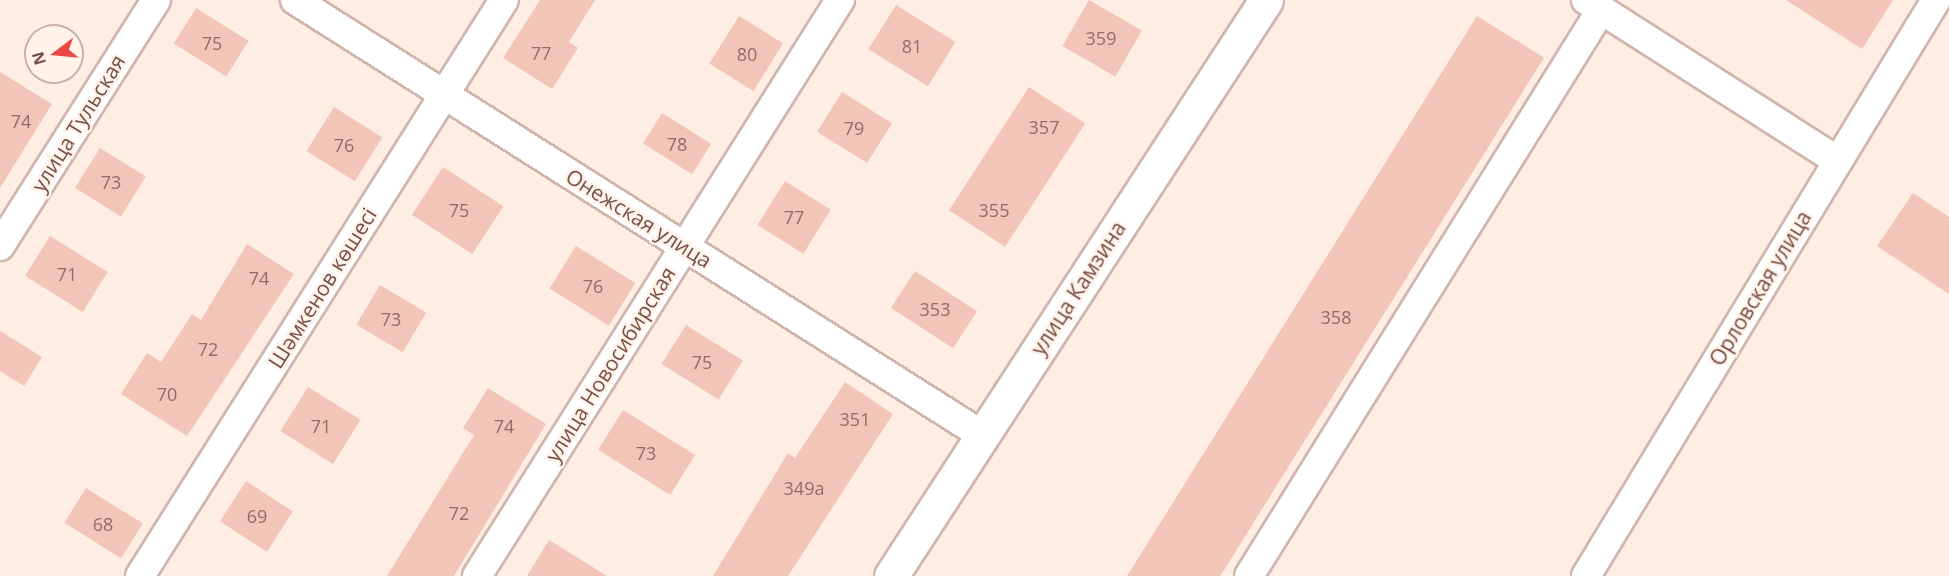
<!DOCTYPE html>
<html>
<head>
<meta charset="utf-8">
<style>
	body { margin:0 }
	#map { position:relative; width:1949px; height:576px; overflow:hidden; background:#fdede2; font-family:"Open Sans",sans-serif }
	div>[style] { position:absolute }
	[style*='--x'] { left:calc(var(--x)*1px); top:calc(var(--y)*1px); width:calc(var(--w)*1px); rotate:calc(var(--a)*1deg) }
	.building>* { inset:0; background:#f3c5b9; transform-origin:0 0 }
	.roads { filter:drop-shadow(2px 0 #d0b5ac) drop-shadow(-2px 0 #d0b5ac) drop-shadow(0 2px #d0b5ac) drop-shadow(0 -2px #d0b5ac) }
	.street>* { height:28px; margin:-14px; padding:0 14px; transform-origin:14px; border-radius:14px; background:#fff }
	.secondary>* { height:33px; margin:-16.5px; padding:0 16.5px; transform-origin:16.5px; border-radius:16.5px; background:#fff }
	span { translate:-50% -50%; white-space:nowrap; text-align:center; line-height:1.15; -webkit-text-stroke:5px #fff2e9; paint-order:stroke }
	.number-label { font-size:18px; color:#946c64 }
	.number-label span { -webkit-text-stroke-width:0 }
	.street-label { font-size:21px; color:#754f48 }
	.north { position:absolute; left:24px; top:24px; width:60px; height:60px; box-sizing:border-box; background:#fff2e9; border:2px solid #c8b1a9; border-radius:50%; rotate:254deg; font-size:16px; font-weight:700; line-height:24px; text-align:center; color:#754f48 }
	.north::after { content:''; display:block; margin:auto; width:21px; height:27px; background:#eb4843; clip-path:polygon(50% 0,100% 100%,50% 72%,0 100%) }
</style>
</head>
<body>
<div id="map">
	<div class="building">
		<i style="clip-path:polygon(540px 0,595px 0,569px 42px,578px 48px,552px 89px,503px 58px)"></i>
		<i style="left:1089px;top:0;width:61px;height:53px;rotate:30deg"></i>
		<i style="clip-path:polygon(1786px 0,1893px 0,1862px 49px)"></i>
		<i style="left:896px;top:5px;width:70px;height:52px;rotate:32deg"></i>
		<i style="left:196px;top:8px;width:62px;height:42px;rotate:32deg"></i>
		<i style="left:739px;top:16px;width:52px;height:56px;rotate:32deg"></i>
		<i style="left:1477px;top:16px;width:79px;height:660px;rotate:32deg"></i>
		<i style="clip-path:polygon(0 72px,52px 104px,0 188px)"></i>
		<i style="left:1029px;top:87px;width:67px;height:147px;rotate:33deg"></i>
		<i style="left:842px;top:92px;width:59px;height:47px;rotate:32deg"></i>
		<i style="left:334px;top:107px;width:57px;height:52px;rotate:32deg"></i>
		<i style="left:662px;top:113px;width:58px;height:36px;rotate:32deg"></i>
		<i style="left:100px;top:148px;width:54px;height:47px;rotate:32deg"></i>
		<i style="left:443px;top:167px;width:72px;height:57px;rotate:33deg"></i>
		<i style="left:785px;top:181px;width:54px;height:52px;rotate:32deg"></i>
		<i style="clip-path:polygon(1913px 193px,1949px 217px,1949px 294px,1877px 246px)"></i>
		<i style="left:50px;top:236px;width:68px;height:47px;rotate:32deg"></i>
		<i style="clip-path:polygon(247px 244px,294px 274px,187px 436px,121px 394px,147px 353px,161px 362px,192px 314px,201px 320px)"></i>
		<i style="left:576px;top:246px;width:70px;height:50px;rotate:32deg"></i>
		<i style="left:915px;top:271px;width:74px;height:44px;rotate:33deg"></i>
		<i style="left:380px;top:285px;width:54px;height:46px;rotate:31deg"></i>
		<i style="left:686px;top:325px;width:67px;height:46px;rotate:32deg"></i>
		<i style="clip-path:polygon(0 331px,42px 357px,24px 386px,0 371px)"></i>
		<i style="clip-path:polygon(845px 382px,893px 414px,788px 576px,713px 576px,788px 453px,795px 458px)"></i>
		<i style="left:308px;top:387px;width:62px;height:52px;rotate:32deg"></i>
		<i style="clip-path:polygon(488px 388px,546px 424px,454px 576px,387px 576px,474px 435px,463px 428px)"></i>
		<i style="left:623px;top:410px;width:85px;height:47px;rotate:32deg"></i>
		<i style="left:246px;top:481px;width:56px;height:48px;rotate:33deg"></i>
		<i style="left:86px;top:488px;width:67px;height:41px;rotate:32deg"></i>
		<i style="clip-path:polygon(549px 540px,607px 576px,527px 576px)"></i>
	</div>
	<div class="roads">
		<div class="street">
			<i style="--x:295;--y:0;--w:813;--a:32.34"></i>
			<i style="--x:1586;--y:0;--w:297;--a:32.6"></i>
			<i style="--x:0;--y:246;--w:291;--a:-57.6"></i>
			<i style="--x:140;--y:576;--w:681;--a:-57.71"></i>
			<i style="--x:477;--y:576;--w:681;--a:-57.78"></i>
			<i style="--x:1249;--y:576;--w:667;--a:-58.12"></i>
			<i style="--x:1586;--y:576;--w:674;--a:-58.72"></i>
		</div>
		<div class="secondary">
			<i style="--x:891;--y:576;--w:687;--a:-56.93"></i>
		</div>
	</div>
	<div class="number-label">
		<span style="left:1101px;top:38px">359</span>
		<span style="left:212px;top:43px">75</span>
		<span style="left:912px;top:46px">81</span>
		<span style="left:541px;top:53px">77</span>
		<span style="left:747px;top:54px">80</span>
		<span style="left:21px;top:121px">74</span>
		<span style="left:1044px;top:127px">357</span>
		<span style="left:854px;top:128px">79</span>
		<span style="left:677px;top:144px">78</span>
		<span style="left:344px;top:145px">76</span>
		<span style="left:111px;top:182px">73</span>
		<span style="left:459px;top:210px">75</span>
		<span style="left:994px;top:210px">355</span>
		<span style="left:794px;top:217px">77</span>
		<span style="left:67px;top:274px">71</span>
		<span style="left:259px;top:278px">74</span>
		<span style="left:593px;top:286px">76</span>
		<span style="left:935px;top:309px">353</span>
		<span style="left:1336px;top:317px">358</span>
		<span style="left:391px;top:319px">73</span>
		<span style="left:208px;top:349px">72</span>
		<span style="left:702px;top:362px">75</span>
		<span style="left:167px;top:394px">70</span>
		<span style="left:855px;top:419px">351</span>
		<span style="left:321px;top:426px">71</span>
		<span style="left:504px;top:426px">74</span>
		<span style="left:646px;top:453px">73</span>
		<span style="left:804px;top:488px">349а</span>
		<span style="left:459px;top:513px">72</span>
		<span style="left:257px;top:516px">69</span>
		<span style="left:103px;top:524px">68</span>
	</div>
	<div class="street-label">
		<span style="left:78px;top:123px;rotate:-58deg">улица Тульская</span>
		<span style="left:639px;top:218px;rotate:32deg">Онежская улица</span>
		<span style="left:322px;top:288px;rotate:-58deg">Шәмкенов көшесі</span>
		<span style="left:1078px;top:288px;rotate:-57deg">улица Камзина</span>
		<span style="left:1760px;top:288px;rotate:-59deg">Орловская улица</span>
		<span style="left:610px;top:364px;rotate:-58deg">улица Новосибирская</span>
	</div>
	<div class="north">N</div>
</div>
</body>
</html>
